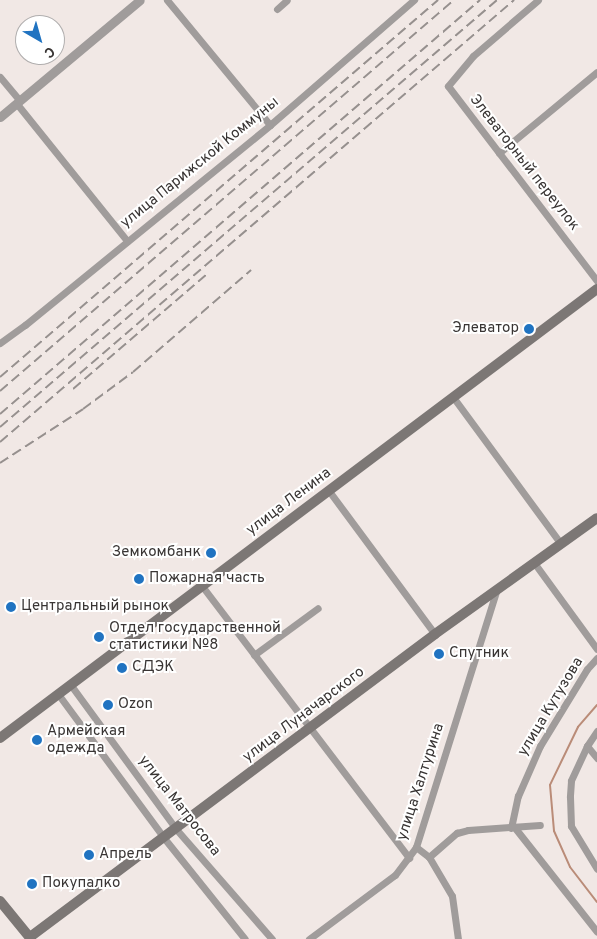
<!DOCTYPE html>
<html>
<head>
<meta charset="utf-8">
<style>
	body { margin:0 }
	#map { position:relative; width:597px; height:939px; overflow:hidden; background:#f1e8e5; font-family:Overpass,sans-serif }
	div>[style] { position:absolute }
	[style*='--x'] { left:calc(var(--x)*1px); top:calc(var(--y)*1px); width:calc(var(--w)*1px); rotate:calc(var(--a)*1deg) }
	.stream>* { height:2px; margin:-1px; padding:0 1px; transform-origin:1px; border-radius:1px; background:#ba8c78 }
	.minor>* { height:7px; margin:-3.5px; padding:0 3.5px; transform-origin:3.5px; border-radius:3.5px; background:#a09c9b }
	.tertiary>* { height:9px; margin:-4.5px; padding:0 4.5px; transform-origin:4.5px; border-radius:4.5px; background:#a09c9b }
	.secondary>* { height:10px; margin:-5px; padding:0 5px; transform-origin:5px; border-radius:5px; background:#7c7775 }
	.rail>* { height:2px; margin-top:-1px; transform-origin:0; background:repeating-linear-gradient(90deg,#96908e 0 10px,transparent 0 15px) }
	.dots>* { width:14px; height:14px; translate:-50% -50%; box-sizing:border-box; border:2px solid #fff; border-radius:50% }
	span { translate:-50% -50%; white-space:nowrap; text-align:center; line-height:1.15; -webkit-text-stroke:4px #fff; paint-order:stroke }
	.street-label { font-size:15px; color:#393534 }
	.poi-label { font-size:15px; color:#393534 }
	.right { translate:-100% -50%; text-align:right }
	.left { translate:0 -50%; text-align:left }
	.north { position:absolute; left:15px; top:15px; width:50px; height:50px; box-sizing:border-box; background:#fff; border:1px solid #b0aeae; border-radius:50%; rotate:142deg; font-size:14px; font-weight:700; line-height:20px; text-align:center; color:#393534 }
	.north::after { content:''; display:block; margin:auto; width:18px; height:22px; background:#2073c1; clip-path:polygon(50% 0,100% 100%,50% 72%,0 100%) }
</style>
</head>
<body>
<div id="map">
	<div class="stream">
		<i style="--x:597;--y:705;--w:29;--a:131"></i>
		<i style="--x:578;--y:727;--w:64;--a:115.8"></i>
		<i style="--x:550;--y:785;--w:46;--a:85"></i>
		<i style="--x:554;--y:831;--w:39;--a:66"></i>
		<i style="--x:570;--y:867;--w:44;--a:52.4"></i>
	</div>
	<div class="minor">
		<i style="--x:167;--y:0;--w:162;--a:50.5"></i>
		<i style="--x:538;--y:0;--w:86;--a:139.3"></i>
		<i style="--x:473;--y:56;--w:39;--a:130"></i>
		<i style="--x:448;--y:86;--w:245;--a:52.6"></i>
		<i style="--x:277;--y:9;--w:13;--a:-42"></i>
		<i style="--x:0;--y:77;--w:31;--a:50"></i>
		<i style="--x:17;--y:104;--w:176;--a:51.2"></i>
		<i style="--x:499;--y:153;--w:127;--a:-39.6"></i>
		<i style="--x:0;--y:343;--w:31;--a:-36"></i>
		<i style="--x:25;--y:325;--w:316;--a:-39.2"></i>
		<i style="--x:270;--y:125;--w:191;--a:-41"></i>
		<i style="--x:453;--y:397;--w:182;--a:53.7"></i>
		<i style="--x:329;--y:491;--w:178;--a:53.5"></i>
		<i style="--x:535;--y:564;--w:105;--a:53.9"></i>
		<i style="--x:202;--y:586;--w:342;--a:52.7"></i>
		<i style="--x:254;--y:655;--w:79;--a:-36.3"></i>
		<i style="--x:70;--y:684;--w:180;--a:53.8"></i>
		<i style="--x:176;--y:829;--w:146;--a:48.9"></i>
		<i style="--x:58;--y:694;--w:179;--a:53.6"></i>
		<i style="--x:164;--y:838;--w:129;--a:51.3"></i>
		<i style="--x:597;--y:731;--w:18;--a:124"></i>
		<i style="--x:587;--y:746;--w:38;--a:115"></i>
		<i style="--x:571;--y:781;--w:16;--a:94"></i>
		<i style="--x:570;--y:797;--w:29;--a:88"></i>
		<i style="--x:571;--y:826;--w:50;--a:58.8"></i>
		<i style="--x:587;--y:746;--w:16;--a:50"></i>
		<i style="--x:511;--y:828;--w:33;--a:-78"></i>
		<i style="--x:518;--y:796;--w:55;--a:-66.3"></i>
		<i style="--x:540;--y:746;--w:90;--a:-58.6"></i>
		<i style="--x:587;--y:669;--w:15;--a:-48"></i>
		<i style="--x:515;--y:828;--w:132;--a:51.7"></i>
		<i style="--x:416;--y:847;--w:16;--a:38"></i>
		<i style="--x:429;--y:857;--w:45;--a:59.5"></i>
		<i style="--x:452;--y:896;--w:43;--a:82.1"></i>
		<i style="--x:429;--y:857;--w:37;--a:-41"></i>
		<i style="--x:457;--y:833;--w:11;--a:-15"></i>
		<i style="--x:468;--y:830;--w:72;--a:-4"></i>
		<i style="--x:309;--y:939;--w:107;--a:-36.7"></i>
		<i style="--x:395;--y:875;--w:35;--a:-53"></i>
		<i style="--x:416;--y:847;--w:267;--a:-72.6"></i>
	</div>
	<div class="tertiary">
		<i style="--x:0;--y:117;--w:182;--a:-39.9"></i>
	</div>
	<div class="secondary">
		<i style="--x:0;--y:738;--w:747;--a:-36.95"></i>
		<i style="--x:0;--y:901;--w:49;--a:50.8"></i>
		<i style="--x:30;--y:937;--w:506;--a:-36.8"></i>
		<i style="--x:435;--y:634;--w:199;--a:-35.6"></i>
	</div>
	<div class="rail">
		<i style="--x:0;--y:377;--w:578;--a:-40.72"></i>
		<i style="--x:73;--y:389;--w:175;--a:-40.6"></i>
		<i style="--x:0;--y:391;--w:599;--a:-40.74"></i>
		<i style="--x:0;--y:414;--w:634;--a:-40.78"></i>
		<i style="--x:0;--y:427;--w:655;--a:-40.67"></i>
		<i style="--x:0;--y:442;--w:678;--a:-40.69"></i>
		<i style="--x:0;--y:463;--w:99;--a:-33"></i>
		<i style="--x:83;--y:409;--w:62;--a:-36.5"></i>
		<i style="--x:133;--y:372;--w:156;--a:-40.8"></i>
	</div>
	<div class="dots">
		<i style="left:529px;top:329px;background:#2073c1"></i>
		<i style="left:211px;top:553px;background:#2073c1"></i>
		<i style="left:139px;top:579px;background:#2073c1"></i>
		<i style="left:11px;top:607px;background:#2073c1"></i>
		<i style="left:99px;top:637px;background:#2073c1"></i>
		<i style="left:439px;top:654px;background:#2073c1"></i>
		<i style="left:122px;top:668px;background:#2073c1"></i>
		<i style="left:108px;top:705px;background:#2073c1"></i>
		<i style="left:37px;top:740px;background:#2073c1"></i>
		<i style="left:89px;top:855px;background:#2073c1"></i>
		<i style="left:32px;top:884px;background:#2073c1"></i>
	</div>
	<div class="street-label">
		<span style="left:200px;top:163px;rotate:-39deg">улица Парижской Коммуны</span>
		<span style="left:524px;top:163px;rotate:52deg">Элеваторный переулок</span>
		<span style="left:289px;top:502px;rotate:-37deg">улица Ленина</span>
		<span style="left:551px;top:707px;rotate:-59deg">улица Кутузова</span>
		<span style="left:304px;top:715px;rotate:-37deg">улица Луначарского</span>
		<span style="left:421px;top:782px;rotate:-72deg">улица Халтурина</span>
		<span style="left:179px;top:806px;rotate:52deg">улица Матросова</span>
	</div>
	<div class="poi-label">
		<span class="right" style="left:519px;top:329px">Элеватор</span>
		<span class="right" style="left:201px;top:553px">Земкомбанк</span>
		<span class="left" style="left:149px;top:579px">Пожарная часть</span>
		<span class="left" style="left:21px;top:607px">Центральный рынок</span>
		<span class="left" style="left:109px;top:637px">Отдел государственной<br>статистики №8</span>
		<span class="left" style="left:449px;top:654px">Спутник</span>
		<span class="left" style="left:132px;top:668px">СДЭК</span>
		<span class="left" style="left:118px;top:705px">Ozon</span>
		<span class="left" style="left:47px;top:740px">Армейская<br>одежда</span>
		<span class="left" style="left:99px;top:855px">Апрель</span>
		<span class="left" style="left:42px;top:884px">Покупалко</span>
	</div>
	<div class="north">С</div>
</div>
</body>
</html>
